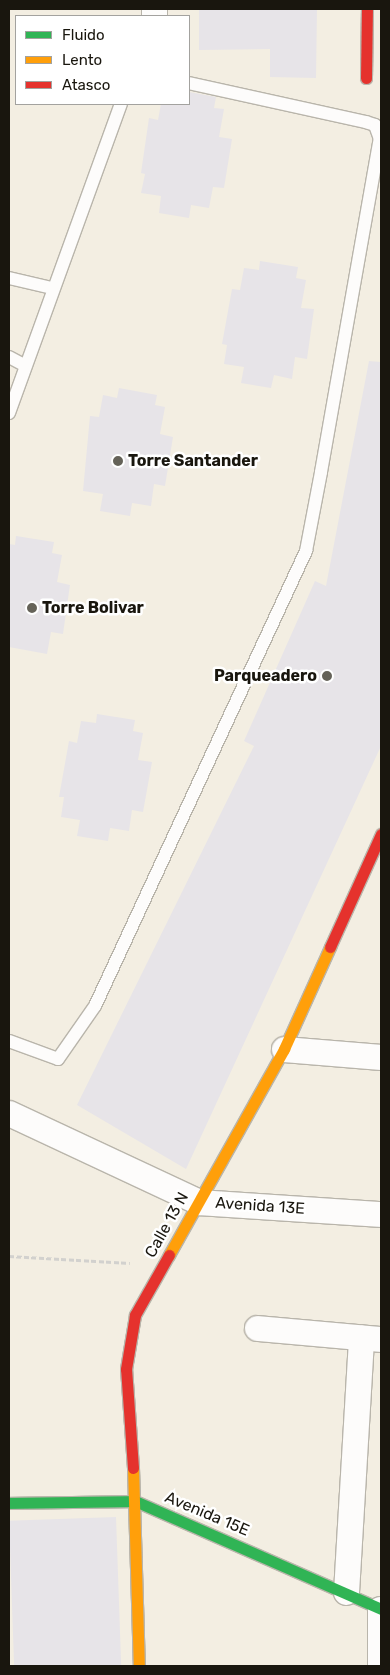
<!DOCTYPE html>
<html>
<head>
<meta charset="utf-8">
<style>
	body { margin:0 }
	#map { position:relative; width:390px; height:1675px; overflow:hidden; background:#f3eee2; font-family:Rubik,sans-serif }
	div>[style] { position:absolute }
	[style*='--x'] { left:calc(var(--x)*1px); top:calc(var(--y)*1px); width:calc(var(--w)*1px); rotate:calc(var(--a)*1deg) }
	.building>* { inset:0; background:#e7e4e8; transform-origin:0 0 }
	.path>* { height:3px; margin-top:-1.5px; transform-origin:0; background:repeating-linear-gradient(90deg,#d2d1ce 0 5px,transparent 0 7.5px) }
	.roads { filter:drop-shadow(1px 0 #b9b5ab) drop-shadow(-1px 0 #b9b5ab) drop-shadow(0 1px #b9b5ab) drop-shadow(0 -1px #b9b5ab) }
	.lane>* { height:12px; margin:-6px; padding:0 6px; transform-origin:6px; border-radius:6px; background:#fdfcfb }
	.street>* { height:25px; margin:-12.5px; padding:0 12.5px; transform-origin:12.5px; border-radius:12.5px; background:#fdfcfb }
	.fast>* { height:11px; margin:-5.5px; padding:0 5.5px; transform-origin:5.5px; border-radius:5.5px; background:#30b455 }
	.slow>* { height:11px; margin:-5.5px; padding:0 5.5px; transform-origin:5.5px; border-radius:5.5px; background:#ff9f0a }
	.jam>* { height:11px; margin:-5.5px; padding:0 5.5px; transform-origin:5.5px; border-radius:5.5px; background:#e5322d }
	.dots>* { width:14px; height:14px; translate:-50% -50%; box-sizing:border-box; border:2px solid #fff; border-radius:50% }
	span { translate:-50% -50%; white-space:nowrap; text-align:center; line-height:1.15; -webkit-text-stroke:5px #fff; paint-order:stroke }
	.poi-label { font-size:16px; color:#19160e; font-weight:700 }
	.left { translate:0 -50%; text-align:left }
	.right { translate:-100% -50%; text-align:right }
	.street-label { font-size:16px; color:#19160e }
	.frame { position:absolute; inset:0; border:10px solid #19160e; pointer-events:none }
	.legend { position:absolute; left:15px; top:15px; width:175px; height:90px; box-sizing:border-box; background:#fff; border:1px solid #a3a29f; margin:0; padding:6px 9px; list-style:none; font-size:15px; color:#19160e }
	.legend li { display:flex; align-items:center; gap:10px; height:25px }
	.legend b { width:25px; border:1px solid #a3a29f }
</style>
</head>
<body>
<div id="map">
	<div class="building">
		<i style="clip-path:polygon(199px 9px,317px 9px,316px 78px,270px 77px,270px 49px,199px 50px)"></i>
		<i style="clip-path:polygon(189px 92px,216px 97px,214px 108px,224px 109px,219px 137px,232px 139px,224px 188px,213px 187px,209px 208px,191px 205px,189px 218px,159px 213px,161px 196px,141px 193px,145px 174px,141px 173px,149px 118px,158px 120px,161px 104px,189px 104px)"></i>
		<i style="clip-path:polygon(260px 261px,298px 267px,296px 278px,306px 280px,301px 308px,314px 309px,307px 359px,295px 357px,292px 379px,274px 375px,271px 388px,241px 383px,244px 367px,224px 364px,227px 345px,222px 344px,232px 289px,240px 290px,244px 268px,259px 270px)"></i>
		<i style="clip-path:polygon(369px 361px,381px 362px,381px 746px,186px 1169px,77px 1105px,254px 746px,244px 741px,315px 581px,326px 586px)"></i>
		<i style="clip-path:polygon(119px 388px,157px 395px,155px 405px,165px 407px,160px 434px,173px 437px,165px 486px,154px 484px,151px 506px,132px 503px,130px 516px,100px 511px,103px 494px,83px 491px,90px 416px,99px 417px,103px 395px,117px 398px)"></i>
		<i style="clip-path:polygon(16px 536px,54px 542px,52px 553px,62px 555px,57px 582px,70px 585px,63px 634px,51px 632px,47px 654px,9px 647px,9px 544px,15px 545px)"></i>
		<i style="clip-path:polygon(97px 714px,135px 720px,133px 731px,143px 733px,138px 760px,152px 762px,143px 812px,132px 810px,129px 831px,110px 828px,108px 841px,77px 836px,80px 820px,61px 817px,64px 797px,59px 797px,69px 741px,77px 743px,81px 721px,96px 723px)"></i>
		<i style="left:116px;top:1517px;width:149px;height:107px;rotate:88deg"></i>
	</div>
	<div class="path">
		<i style="--x:9;--y:1256;--w:121;--a:3.3"></i>
	</div>
	<div class="roads">
		<div class="lane">
			<i style="--x:9;--y:278;--w:44;--a:13.1"></i>
			<i style="--x:9;--y:357;--w:17;--a:28"></i>
			<i style="--x:9;--y:413;--w:329;--a:-70.1"></i>
			<i style="--x:9;--y:1041;--w:52;--a:20.2"></i>
			<i style="--x:58;--y:1059;--w:65;--a:-55.1"></i>
			<i style="--x:95;--y:1006;--w:502;--a:-65.12"></i>
			<i style="--x:306;--y:551;--w:80;--a:-79.2"></i>
			<i style="--x:321;--y:472;--w:338;--a:-80"></i>
			<i style="--x:380;--y:139;--w:15;--a:-110"></i>
			<i style="--x:375;--y:125;--w:9;--a:-162"></i>
			<i style="--x:366;--y:122;--w:181;--a:-167.6"></i>
		</div>
		<div class="street">
			<i style="--x:154;--y:16;--w:7;--a:-90"></i>
			<i style="--x:284;--y:1049;--w:97;--a:4.7"></i>
			<i style="--x:9;--y:1113;--w:210;--a:25.1"></i>
			<i style="--x:199;--y:1202;--w:182;--a:3.8"></i>
			<i style="--x:257;--y:1328;--w:124;--a:5.1"></i>
			<i style="--x:346;--y:1592;--w:255;--a:-86.6"></i>
			<i style="--x:380;--y:1666;--w:57;--a:-90"></i>
		</div>
		<div class="fast">
			<i style="--x:9;--y:1503;--w:126;--a:-0.9"></i>
			<i style="--x:135;--y:1501;--w:269;--a:23.7"></i>
		</div>
		<div class="slow">
			<i style="--x:169;--y:1255;--w:236;--a:-60.8"></i>
			<i style="--x:284;--y:1049;--w:112;--a:-65.7"></i>
			<i style="--x:133;--y:1468;--w:198;--a:88.3"></i>
		</div>
		<div class="jam">
			<i style="--x:366;--y:78;--w:69;--a:-89.2"></i>
			<i style="--x:330;--y:947;--w:124;--a:-65.7"></i>
			<i style="--x:133;--y:1468;--w:99;--a:-94"></i>
			<i style="--x:126;--y:1369;--w:55;--a:-80.5"></i>
			<i style="--x:135;--y:1315;--w:69;--a:-60.5"></i>
		</div>
	</div>
	<div class="dots">
		<i style="left:118px;top:461px;background:#656258"></i>
		<i style="left:32px;top:608px;background:#656258"></i>
		<i style="left:327px;top:676px;background:#656258"></i>
	</div>
	<div class="poi-label">
		<span class="left" style="left:128px;top:461px">Torre Santander</span>
		<span class="left" style="left:42px;top:608px">Torre Bolivar</span>
		<span class="right" style="left:317px;top:676px">Parqueadero</span>
	</div>
	<div class="street-label">
		<span style="left:260px;top:1206px;rotate:4deg">Avenida 13E</span>
		<span style="left:167px;top:1225px;rotate:-61deg">Calle 13 N</span>
		<span style="left:207px;top:1514px;rotate:23deg">Avenida 15E</span>
	</div>
	<div class="frame"></div>
	<ul class="legend">
	<li><b style="height:6px;background:#30b455"></b>Fluido</li>
	<li><b style="height:6px;background:#ff9f0a"></b>Lento</li>
	<li><b style="height:6px;background:#e5322d"></b>Atasco</li>
	</ul>
</div>
</body>
</html>
